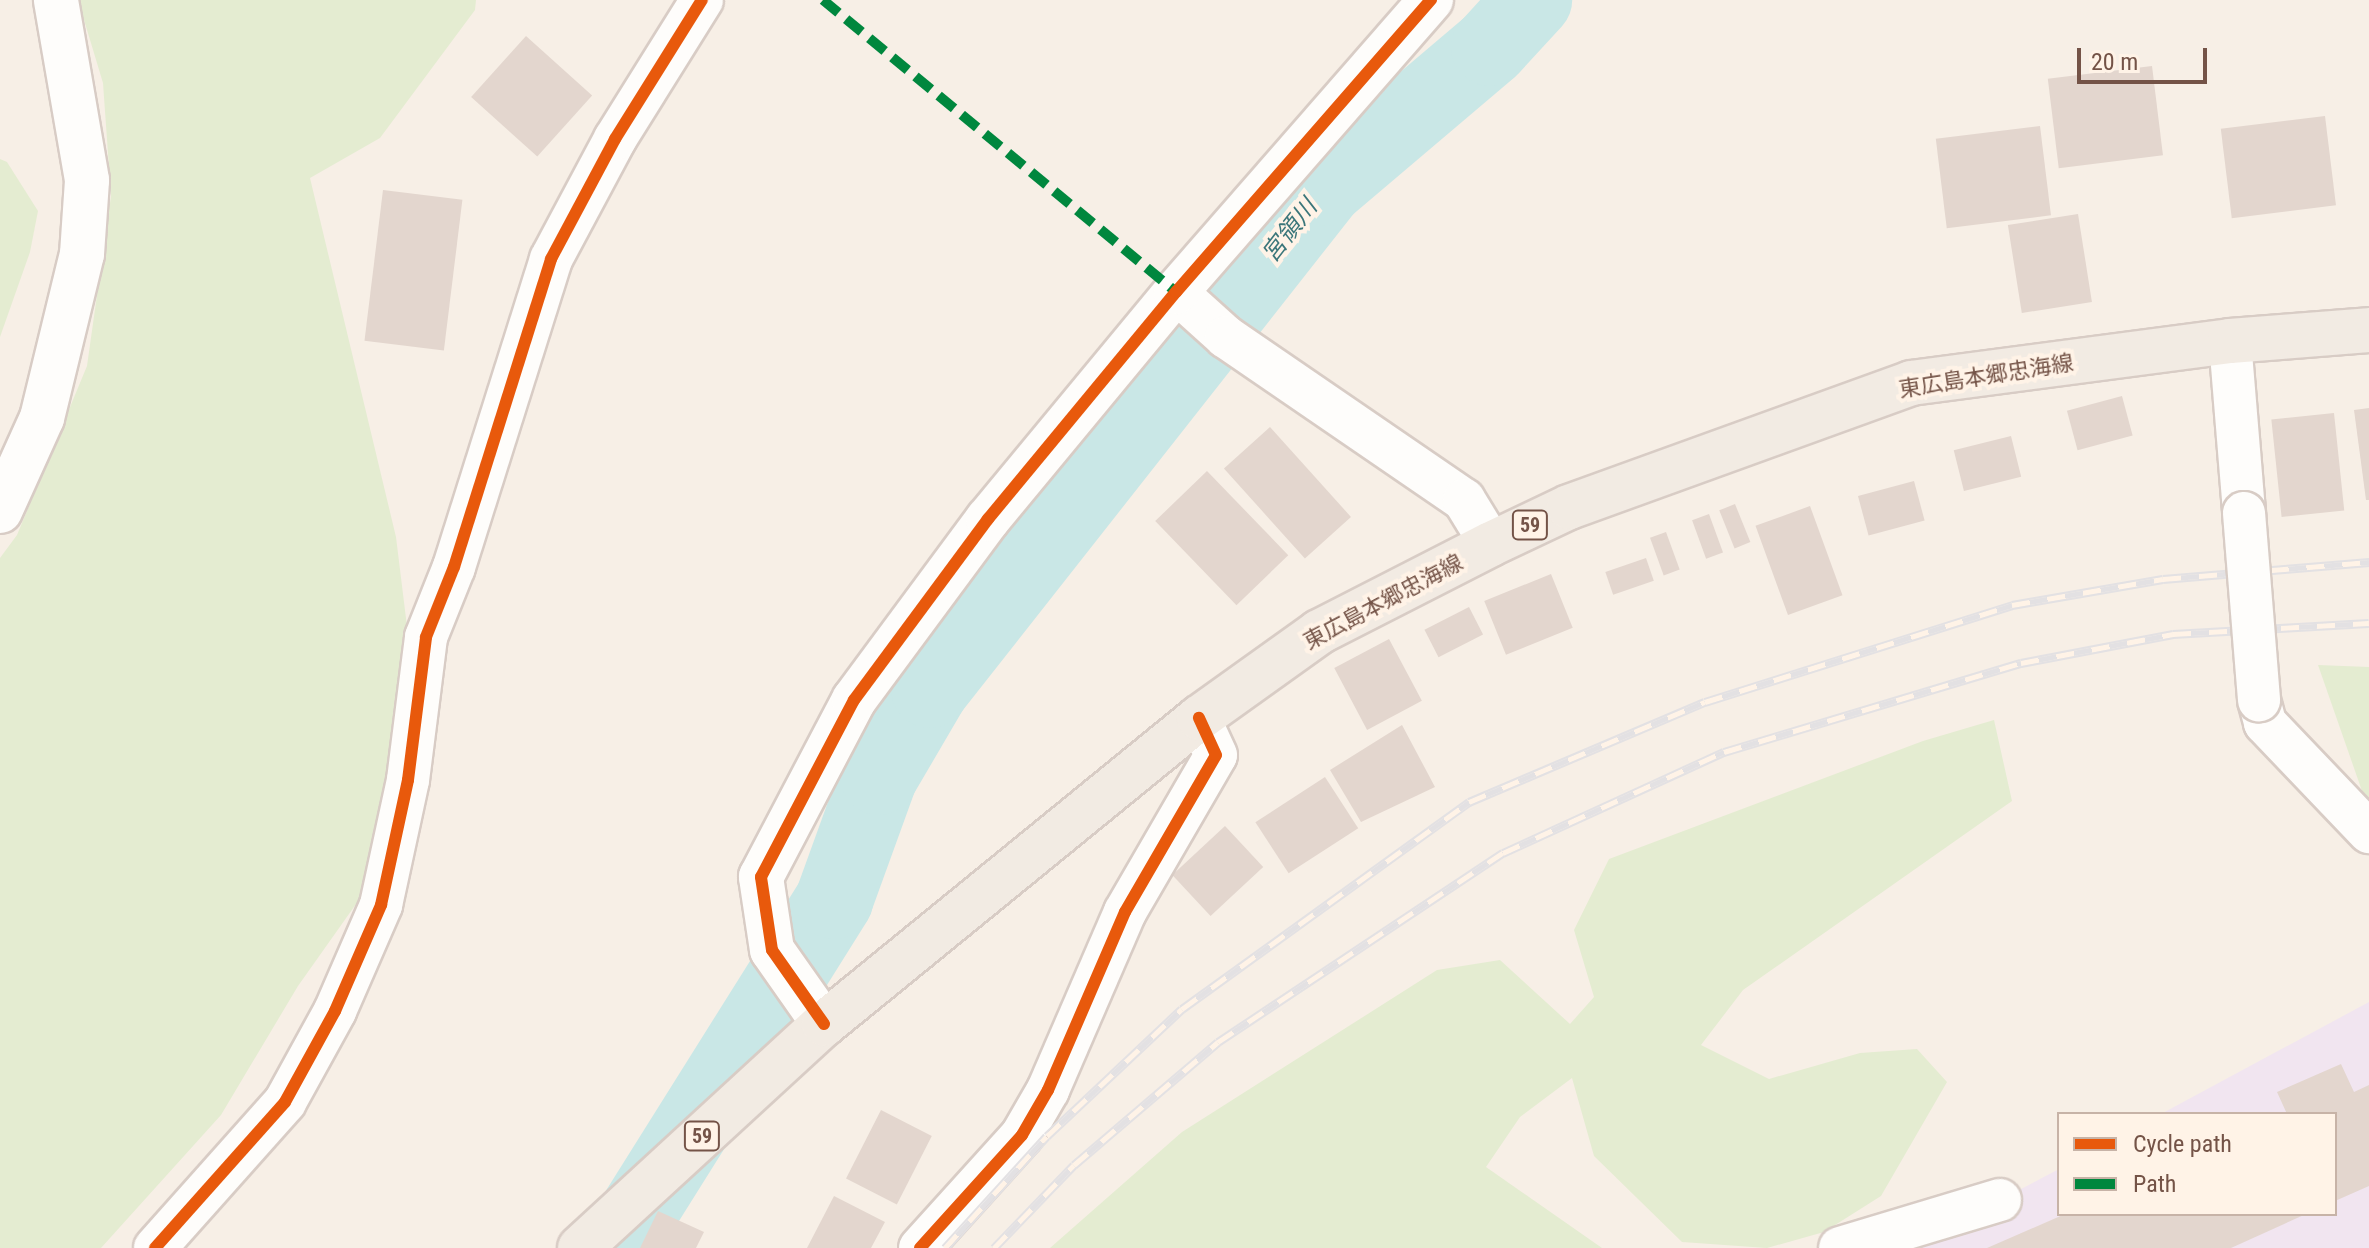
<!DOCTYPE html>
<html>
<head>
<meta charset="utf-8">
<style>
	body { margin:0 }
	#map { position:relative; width:2369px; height:1248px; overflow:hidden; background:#f7efe6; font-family:"Roboto Condensed","Noto Sans JP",sans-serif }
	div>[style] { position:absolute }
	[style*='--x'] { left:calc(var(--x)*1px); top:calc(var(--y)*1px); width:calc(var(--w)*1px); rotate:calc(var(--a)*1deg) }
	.education>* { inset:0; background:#f1e5f0 }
	.green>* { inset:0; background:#e4ecd1 }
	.river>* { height:78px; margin:-39px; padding:0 39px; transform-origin:39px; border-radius:39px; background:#c9e7e6 }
	.building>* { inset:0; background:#e3d6ce; transform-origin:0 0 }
	.roads { filter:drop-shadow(2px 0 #d8ccc5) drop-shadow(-2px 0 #d8ccc5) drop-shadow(0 2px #d8ccc5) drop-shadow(0 -2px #d8ccc5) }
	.minor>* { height:42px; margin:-21px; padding:0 21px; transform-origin:21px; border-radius:21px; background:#fefdfb }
	.tertiary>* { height:44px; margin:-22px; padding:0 22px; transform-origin:22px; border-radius:22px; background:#fefdfb }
	.primary>* { height:44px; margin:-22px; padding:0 22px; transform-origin:22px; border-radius:22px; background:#f2ebe3 }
	.rail>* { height:9px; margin-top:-4.5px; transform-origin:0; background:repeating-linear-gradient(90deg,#fff3e7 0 18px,#e3e1e3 0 36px); box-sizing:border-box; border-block:2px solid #e3e1e3 }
	.bridges { filter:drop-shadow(2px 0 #d8ccc5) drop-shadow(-2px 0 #d8ccc5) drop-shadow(0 2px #d8ccc5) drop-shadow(0 -2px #d8ccc5) }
	.minor-bridge>* { height:42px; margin:-21px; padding:0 21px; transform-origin:21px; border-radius:21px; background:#fefdfb }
	.quiet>* { height:10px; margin-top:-5px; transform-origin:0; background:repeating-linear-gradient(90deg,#00873e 0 20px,transparent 0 30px) }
	.cycleway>* { height:12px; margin:-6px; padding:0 6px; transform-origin:6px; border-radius:6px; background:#e8590c }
	span { translate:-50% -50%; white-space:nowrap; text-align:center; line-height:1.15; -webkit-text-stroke:8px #fff3e7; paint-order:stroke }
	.shield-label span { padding:2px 6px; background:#fff3e7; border:2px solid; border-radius:6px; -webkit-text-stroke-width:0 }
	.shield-label { font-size:20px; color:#745347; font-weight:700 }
	.street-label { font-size:22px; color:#745347 }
	.water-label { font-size:24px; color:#3b767a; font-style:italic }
	.legend { position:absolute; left:2057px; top:1112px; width:280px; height:104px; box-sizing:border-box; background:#fff3e7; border:2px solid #c7b3a7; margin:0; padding:10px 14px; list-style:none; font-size:24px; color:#745347 }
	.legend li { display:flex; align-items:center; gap:16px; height:40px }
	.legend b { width:40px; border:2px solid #c7b3a7 }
	.scale { position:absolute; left:2077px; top:48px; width:130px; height:36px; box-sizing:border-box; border:4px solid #745347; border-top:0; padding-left:10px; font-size:24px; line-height:28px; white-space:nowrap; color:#745347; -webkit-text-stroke:6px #fff3e7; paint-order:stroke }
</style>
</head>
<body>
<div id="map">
	<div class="education">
		<i style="clip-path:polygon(2369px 1002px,2369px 1248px,1840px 1248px,2000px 1200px,2059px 1169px,2059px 1214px,2335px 1214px,2335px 1114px,2161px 1114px)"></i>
	</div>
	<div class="green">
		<i style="clip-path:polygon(78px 0,476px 0,475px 10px,380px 138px,310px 178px,396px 537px,417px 708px,361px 897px,298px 986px,221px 1115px,101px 1248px,0 1248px,0 558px,17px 535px,87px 366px,111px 196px,103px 83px)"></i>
		<i style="clip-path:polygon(0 159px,7px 162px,38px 211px,30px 252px,0 337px)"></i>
		<i style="clip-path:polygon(2318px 665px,2369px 667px,2369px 811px)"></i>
		<i style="clip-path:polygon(1994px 720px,2012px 801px,1743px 990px,1701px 1045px,1769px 1079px,1860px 1053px,1917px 1049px,1947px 1082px,1881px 1196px,1824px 1232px,1767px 1248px,1682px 1242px,1594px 1156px,1572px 1078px,1520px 1117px,1486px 1167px,1602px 1248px,1050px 1248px,1182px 1132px,1437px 970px,1500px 960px,1570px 1024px,1594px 997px,1574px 930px,1609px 859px,1923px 741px)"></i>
	</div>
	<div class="river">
		<i style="--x:616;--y:1248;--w:411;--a:-57.9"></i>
		<i style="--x:834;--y:900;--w:132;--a:-70.1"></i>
		<i style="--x:879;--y:776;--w:101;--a:-59.6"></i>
		<i style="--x:930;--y:689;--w:639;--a:-51.8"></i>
		<i style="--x:1325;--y:187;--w:216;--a:-40.3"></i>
		<i style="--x:1490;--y:47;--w:64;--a:-47.5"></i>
	</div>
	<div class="building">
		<i style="left:526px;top:36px;width:89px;height:82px;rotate:42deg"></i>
		<i style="left:2152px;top:66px;width:90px;height:105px;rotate:83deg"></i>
		<i style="left:2325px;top:116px;width:90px;height:105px;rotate:83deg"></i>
		<i style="left:2040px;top:126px;width:90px;height:105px;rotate:83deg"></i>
		<i style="left:383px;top:190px;width:80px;height:152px;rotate:7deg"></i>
		<i style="left:2078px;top:214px;width:89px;height:71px;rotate:81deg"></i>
		<i style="left:2122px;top:396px;width:41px;height:57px;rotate:75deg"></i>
		<i style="clip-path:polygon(2369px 408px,2369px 500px,2366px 500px,2354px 410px)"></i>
		<i style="left:2334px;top:413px;width:98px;height:63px;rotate:84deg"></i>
		<i style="left:1270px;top:427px;width:121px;height:62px;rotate:48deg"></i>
		<i style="left:2011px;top:436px;width:42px;height:59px;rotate:76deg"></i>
		<i style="left:1207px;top:471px;width:117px;height:72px;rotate:46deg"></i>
		<i style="left:1914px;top:481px;width:41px;height:58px;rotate:75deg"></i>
		<i style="left:1735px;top:504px;width:41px;height:17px;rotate:68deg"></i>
		<i style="left:1810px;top:506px;width:95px;height:58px;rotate:70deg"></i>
		<i style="left:1709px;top:514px;width:41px;height:18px;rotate:70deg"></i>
		<i style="left:1666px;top:532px;width:40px;height:17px;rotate:70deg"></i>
		<i style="left:1646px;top:558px;width:24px;height:43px;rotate:71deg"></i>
		<i style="left:1551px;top:574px;width:58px;height:72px;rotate:68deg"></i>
		<i style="left:1469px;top:607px;width:31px;height:50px;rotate:63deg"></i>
		<i style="left:1389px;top:639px;width:70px;height:62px;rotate:62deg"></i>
		<i style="clip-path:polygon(1402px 725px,1435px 787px,1361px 822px,1330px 770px)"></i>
		<i style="left:1325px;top:777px;width:61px;height:83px;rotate:57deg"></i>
		<i style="left:1225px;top:826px;width:56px;height:72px;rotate:47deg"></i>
		<i style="clip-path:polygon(2341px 1064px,2354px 1092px,2369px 1085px,2369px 1186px,2335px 1201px,2335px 1114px,2287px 1114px,2277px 1092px)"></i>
		<i style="left:881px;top:1110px;width:57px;height:77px;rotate:27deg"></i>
		<i style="clip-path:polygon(834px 1196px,885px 1222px,871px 1248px,807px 1248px)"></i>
		<i style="clip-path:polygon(658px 1211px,704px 1232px,696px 1248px,640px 1248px)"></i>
		<i style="clip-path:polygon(2065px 1214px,2306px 1214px,2231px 1248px,1987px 1248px)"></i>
	</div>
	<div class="roads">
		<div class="minor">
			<i style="--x:1176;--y:292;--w:67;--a:42"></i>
			<i style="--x:1226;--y:337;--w:288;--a:34.4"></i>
			<i style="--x:1464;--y:500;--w:52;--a:58.5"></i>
			<i style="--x:2230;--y:341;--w:173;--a:85.3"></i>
			<i style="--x:2259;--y:700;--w:24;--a:75"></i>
			<i style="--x:2265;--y:723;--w:151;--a:46.3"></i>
			<i style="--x:155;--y:1248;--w:195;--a:-48.3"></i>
			<i style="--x:285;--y:1102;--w:104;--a:-61.2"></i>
			<i style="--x:335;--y:1011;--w:116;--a:-66.5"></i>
			<i style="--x:381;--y:905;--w:128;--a:-77.8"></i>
			<i style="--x:408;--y:780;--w:144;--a:-82.8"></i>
			<i style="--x:426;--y:637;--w:75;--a:-68.2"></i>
			<i style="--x:454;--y:567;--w:323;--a:-72.5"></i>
			<i style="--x:551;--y:259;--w:136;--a:-61.9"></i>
			<i style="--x:615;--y:139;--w:164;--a:-58"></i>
			<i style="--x:920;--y:1248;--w:152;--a:-47.9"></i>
			<i style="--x:1022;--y:1135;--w:52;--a:-60"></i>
			<i style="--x:1048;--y:1090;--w:194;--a:-66.6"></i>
			<i style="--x:1125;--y:912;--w:181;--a:-59.9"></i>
			<i style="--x:1216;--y:755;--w:41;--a:-114.7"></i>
			<i style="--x:1840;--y:1248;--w:167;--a:-16.7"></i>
		</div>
		<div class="tertiary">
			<i style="--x:0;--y:511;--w:102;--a:-65.7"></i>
			<i style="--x:42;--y:418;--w:169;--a:-76.3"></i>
			<i style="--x:82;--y:254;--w:74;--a:-86.1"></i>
			<i style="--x:87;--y:180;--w:183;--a:-99.8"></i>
			<i style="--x:824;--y:1024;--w:90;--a:-125.1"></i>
			<i style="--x:772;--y:950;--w:74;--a:-98.6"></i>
			<i style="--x:761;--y:877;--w:200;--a:-62.3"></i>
			<i style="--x:854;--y:700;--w:225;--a:-53.5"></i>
			<i style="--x:988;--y:519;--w:295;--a:-50.4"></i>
			<i style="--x:1176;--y:292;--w:388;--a:-48.9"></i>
		</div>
		<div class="primary">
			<i style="--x:580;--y:1248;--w:331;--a:-42.6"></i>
			<i style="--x:824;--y:1024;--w:484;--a:-39.2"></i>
			<i style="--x:1199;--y:718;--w:148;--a:-35.6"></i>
			<i style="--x:1319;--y:632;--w:193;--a:-27.1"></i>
			<i style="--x:1491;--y:544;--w:86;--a:-25.4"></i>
			<i style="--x:1569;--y:507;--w:364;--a:-19.9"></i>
			<i style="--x:1911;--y:383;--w:322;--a:-7.5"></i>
			<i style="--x:2230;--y:341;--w:139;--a:-4.5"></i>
		</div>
	</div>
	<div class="rail">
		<i style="--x:945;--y:1248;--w:151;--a:-47.7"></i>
		<i style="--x:1047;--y:1136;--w:185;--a:-43.3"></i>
		<i style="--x:1182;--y:1009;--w:354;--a:-35.8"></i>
		<i style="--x:1469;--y:802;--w:256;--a:-23"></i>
		<i style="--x:1705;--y:702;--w:322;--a:-17.5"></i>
		<i style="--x:2012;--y:605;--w:153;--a:-9.8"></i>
		<i style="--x:2163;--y:579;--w:207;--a:-4.7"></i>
		<i style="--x:994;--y:1248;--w:115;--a:-46.1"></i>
		<i style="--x:1074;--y:1165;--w:189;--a:-40.5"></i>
		<i style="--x:1218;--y:1042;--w:342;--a:-33.6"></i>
		<i style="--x:1503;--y:853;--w:243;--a:-24.6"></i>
		<i style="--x:1724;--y:752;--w:310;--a:-16.7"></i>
		<i style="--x:2021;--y:663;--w:155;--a:-10.8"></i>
		<i style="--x:2173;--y:634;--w:196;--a:-3.2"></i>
	</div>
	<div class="bridges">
		<div class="minor-bridge">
			<i style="--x:2244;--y:513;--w:188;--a:85.4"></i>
		</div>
	</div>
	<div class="quiet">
		<i style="--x:823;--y:0;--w:458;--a:39.6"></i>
	</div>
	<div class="cycleway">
		<i style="--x:824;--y:1024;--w:90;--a:-125.1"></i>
		<i style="--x:772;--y:950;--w:74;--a:-98.6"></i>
		<i style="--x:761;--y:877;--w:200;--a:-62.3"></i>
		<i style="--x:854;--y:700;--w:225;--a:-53.5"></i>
		<i style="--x:988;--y:519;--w:295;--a:-50.4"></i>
		<i style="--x:1176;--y:292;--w:388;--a:-48.9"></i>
		<i style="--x:155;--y:1248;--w:195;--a:-48.3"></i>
		<i style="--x:285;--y:1102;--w:104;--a:-61.2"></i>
		<i style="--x:335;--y:1011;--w:116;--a:-66.5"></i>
		<i style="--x:381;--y:905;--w:128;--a:-77.8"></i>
		<i style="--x:408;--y:780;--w:144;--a:-82.8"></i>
		<i style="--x:426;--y:637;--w:75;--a:-68.2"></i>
		<i style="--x:454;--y:567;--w:323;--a:-72.5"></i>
		<i style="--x:551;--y:259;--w:136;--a:-61.9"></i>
		<i style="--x:615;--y:139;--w:164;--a:-58"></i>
		<i style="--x:920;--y:1248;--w:152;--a:-47.9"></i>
		<i style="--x:1022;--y:1135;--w:52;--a:-60"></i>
		<i style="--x:1048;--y:1090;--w:194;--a:-66.6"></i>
		<i style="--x:1125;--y:912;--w:181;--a:-59.9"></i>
		<i style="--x:1216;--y:755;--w:41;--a:-114.7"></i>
	</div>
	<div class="shield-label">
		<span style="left:1530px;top:525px">59</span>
		<span style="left:702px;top:1136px">59</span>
	</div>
	<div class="street-label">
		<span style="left:1986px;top:376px;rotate:-9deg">東広島本郷忠海線</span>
		<span style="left:1383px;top:602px;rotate:-28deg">東広島本郷忠海線</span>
	</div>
	<div class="water-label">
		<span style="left:1290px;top:231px;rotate:-52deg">宮領川</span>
	</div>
	<ul class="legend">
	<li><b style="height:10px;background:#e8590c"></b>Cycle path</li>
	<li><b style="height:10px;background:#00873e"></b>Path</li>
	</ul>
	<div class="scale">20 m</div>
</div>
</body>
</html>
